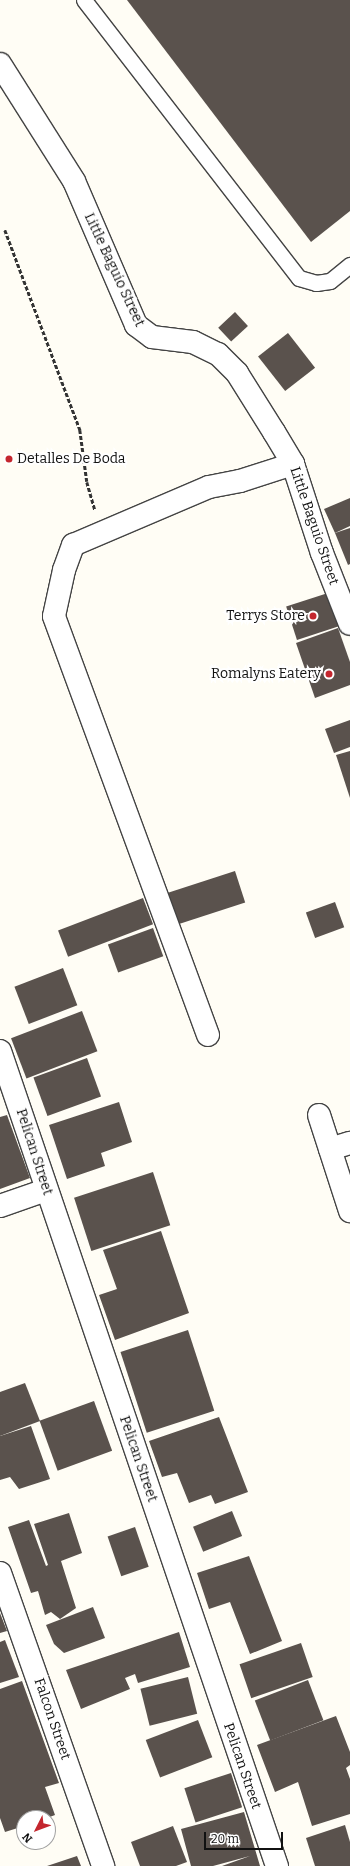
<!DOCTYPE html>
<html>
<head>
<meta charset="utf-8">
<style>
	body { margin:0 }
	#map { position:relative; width:350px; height:1866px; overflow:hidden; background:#fffdf5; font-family:Bitter,serif }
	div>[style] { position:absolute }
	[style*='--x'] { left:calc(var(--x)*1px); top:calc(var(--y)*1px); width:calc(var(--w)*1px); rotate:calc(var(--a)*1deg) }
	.building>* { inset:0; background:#5a524d; transform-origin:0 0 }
	.path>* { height:2.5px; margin-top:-1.25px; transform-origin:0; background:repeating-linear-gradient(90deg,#333 0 4px,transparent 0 6px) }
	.roads { filter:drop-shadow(1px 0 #444) drop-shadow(-1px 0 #444) drop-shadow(0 1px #444) drop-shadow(0 -1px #444) }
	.service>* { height:15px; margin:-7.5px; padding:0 7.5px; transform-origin:7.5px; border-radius:7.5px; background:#fff }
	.pedestrian>* { height:22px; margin:-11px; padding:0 11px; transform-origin:11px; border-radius:11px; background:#fff }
	.minor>* { height:22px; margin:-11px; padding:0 11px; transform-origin:11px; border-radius:11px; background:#fff }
	.dots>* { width:11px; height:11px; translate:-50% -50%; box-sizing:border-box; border:2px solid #fff; border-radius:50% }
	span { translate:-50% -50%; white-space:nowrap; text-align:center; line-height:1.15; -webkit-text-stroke:4px #fff; paint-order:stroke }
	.street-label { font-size:14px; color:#111 }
	.poi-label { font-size:14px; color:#111 }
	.left { translate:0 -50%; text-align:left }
	.right { translate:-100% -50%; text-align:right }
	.north { position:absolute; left:16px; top:1810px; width:40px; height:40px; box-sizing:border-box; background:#fff; border:1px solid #a0a0a0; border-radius:50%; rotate:228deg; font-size:11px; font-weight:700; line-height:16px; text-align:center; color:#111 }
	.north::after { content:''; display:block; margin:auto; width:14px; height:18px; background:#c4262e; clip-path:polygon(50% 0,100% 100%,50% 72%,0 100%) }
	.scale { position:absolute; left:204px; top:1832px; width:79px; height:18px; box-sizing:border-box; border:2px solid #111; border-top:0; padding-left:5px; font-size:12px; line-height:14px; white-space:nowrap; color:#111; -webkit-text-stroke:3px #fff; paint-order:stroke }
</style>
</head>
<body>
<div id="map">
	<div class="building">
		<i style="clip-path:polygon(127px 0,350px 0,350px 211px,311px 242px)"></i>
		<i style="left:235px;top:312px;width:19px;height:23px;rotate:47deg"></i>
		<i style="left:288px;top:333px;width:44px;height:38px;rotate:52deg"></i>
		<i style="clip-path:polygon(350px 498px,350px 526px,335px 533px,324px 509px)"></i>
		<i style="clip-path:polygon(350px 528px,350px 564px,348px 565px,335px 533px)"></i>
		<i style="left:328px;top:593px;width:35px;height:44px;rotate:72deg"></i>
		<i style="clip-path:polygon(338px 628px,350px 662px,350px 685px,315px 698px,296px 643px)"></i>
		<i style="clip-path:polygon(350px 720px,350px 747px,334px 753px,325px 729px)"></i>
		<i style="clip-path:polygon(350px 751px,350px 798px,336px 755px)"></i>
		<i style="left:235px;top:871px;width:33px;height:72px;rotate:72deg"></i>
		<i style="left:143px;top:898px;width:28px;height:91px;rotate:69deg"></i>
		<i style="left:335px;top:902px;width:27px;height:31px;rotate:70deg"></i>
		<i style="left:153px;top:928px;width:30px;height:48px;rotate:70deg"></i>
		<i style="left:63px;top:968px;width:40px;height:52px;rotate:69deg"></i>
		<i style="left:82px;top:1011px;width:43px;height:76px;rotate:69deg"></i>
		<i style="left:87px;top:1058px;width:41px;height:57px;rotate:70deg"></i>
		<i style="clip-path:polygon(119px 1102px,132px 1142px,101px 1153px,105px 1166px,67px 1179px,49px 1125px)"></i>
		<i style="clip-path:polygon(7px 1115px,30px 1178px,0 1189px,0 1117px)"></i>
		<i style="left:153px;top:1172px;width:56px;height:83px;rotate:72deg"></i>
		<i style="clip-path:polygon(161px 1231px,189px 1313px,115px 1340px,99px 1295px,117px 1289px,103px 1250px)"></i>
		<i style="left:188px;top:1330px;width:85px;height:71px;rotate:72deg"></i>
		<i style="clip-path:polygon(25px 1383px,40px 1421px,0 1436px,0 1392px)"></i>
		<i style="left:94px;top:1401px;width:53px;height:58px;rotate:70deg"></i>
		<i style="clip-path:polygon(219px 1417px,248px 1492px,215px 1504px,211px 1495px,189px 1503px,177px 1473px,162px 1477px,149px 1441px)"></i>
		<i style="clip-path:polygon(31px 1426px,50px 1479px,19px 1489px,10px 1477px,0 1480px,0 1436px)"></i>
		<i style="left:232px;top:1511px;width:27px;height:42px;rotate:68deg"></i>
		<i style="clip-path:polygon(69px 1513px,82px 1553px,61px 1561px,76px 1608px,60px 1619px,51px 1612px,45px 1615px,38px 1591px,31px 1593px,8px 1527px,29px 1520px,46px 1566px,48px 1565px,34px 1524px)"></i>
		<i style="left:135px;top:1527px;width:42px;height:29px;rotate:71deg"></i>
		<i style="clip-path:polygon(249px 1556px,282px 1641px,250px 1654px,230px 1602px,209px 1609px,197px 1573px)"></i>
		<i style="clip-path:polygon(93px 1607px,105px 1638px,64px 1653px,54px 1644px,46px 1625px)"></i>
		<i style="clip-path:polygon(0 1613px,7px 1631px,0 1633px)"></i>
		<i style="clip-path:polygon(179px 1632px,190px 1667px,138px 1683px,135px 1674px,125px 1678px,130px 1689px,81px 1709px,66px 1670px)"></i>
		<i style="clip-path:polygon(5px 1640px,19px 1677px,0 1683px,0 1642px)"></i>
		<i style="left:301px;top:1643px;width:36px;height:65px;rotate:71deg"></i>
		<i style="left:188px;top:1677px;width:38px;height:49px;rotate:76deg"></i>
		<i style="left:308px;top:1680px;width:43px;height:57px;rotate:69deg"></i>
		<i style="clip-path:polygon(22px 1681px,59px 1783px,45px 1787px,55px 1815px,47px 1818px,24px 1818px,24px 1826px,5px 1832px,0 1818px,0 1689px)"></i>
		<i style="clip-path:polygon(336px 1716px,350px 1752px,350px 1765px,346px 1768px,350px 1779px,350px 1814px,312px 1826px,298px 1782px,275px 1792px,257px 1745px)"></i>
		<i style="left:198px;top:1720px;width:40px;height:56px;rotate:69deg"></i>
		<i style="left:231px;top:1773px;width:36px;height:49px;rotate:72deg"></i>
		<i style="clip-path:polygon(244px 1812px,260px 1866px,222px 1866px,250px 1856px,213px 1866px,191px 1866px,181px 1829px)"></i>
		<i style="clip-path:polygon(345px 1825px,350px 1842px,350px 1866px,315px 1866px,306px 1838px)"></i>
		<i style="clip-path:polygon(173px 1826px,187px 1862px,176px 1866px,140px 1866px,131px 1842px)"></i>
		<i style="clip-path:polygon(77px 1856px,81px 1866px,47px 1866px)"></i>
	</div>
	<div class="path">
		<i style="--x:5;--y:230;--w:214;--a:69.4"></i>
		<i style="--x:80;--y:430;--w:52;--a:82.3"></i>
		<i style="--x:87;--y:482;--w:29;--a:74"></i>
	</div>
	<div class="roads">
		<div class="service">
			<i style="--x:84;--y:0;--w:351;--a:52.3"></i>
			<i style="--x:299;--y:278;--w:18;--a:16"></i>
			<i style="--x:316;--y:283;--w:14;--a:-8"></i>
			<i style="--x:330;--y:281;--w:26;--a:-39"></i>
		</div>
		<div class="pedestrian">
			<i style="--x:208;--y:1035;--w:446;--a:-110.2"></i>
			<i style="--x:54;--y:616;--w:47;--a:-77.7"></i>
			<i style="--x:64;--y:570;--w:27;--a:-70"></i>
			<i style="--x:73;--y:545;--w:148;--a:-23.1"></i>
			<i style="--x:209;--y:487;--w:32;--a:-11"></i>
			<i style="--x:240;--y:481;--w:56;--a:-17.8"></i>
		</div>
		<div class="minor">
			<i style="--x:0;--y:64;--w:138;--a:57.7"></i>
			<i style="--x:74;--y:181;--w:157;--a:66.7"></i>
			<i style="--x:136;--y:325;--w:20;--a:37"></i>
			<i style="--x:152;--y:337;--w:41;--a:7"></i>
			<i style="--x:193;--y:342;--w:28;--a:26"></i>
			<i style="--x:218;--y:354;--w:27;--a:45"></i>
			<i style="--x:237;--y:373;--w:70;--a:57.9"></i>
			<i style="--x:274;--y:432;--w:37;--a:59"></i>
			<i style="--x:293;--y:464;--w:94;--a:72"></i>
			<i style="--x:322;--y:553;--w:76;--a:68.5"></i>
			<i style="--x:0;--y:1051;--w:861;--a:71.23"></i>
			<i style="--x:319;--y:1115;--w:101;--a:72.1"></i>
			<i style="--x:330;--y:1149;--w:21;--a:-17"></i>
			<i style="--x:0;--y:1206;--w:49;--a:-19.2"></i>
			<i style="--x:0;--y:1573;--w:311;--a:70.6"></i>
		</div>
	</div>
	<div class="dots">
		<i style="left:9px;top:459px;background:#c4262e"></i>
		<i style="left:313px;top:616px;background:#c4262e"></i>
		<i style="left:329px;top:674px;background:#c4262e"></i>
	</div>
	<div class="street-label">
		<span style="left:114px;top:270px;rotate:65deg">Little Baguio Street</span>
		<span style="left:314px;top:526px;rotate:71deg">Little Baguio Street</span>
		<span style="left:34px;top:1152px;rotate:72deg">Pelican Street</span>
		<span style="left:138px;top:1459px;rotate:71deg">Pelican Street</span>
		<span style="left:52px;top:1719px;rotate:71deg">Falcon Street</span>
		<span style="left:242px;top:1766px;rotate:71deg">Pelican Street</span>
	</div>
	<div class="poi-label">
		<span class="left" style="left:17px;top:459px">Detalles De Boda</span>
		<span class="right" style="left:305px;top:616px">Terrys Store</span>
		<span class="right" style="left:321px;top:674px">Romalyns Eatery</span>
	</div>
	<div class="north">N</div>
	<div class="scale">20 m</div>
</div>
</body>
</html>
